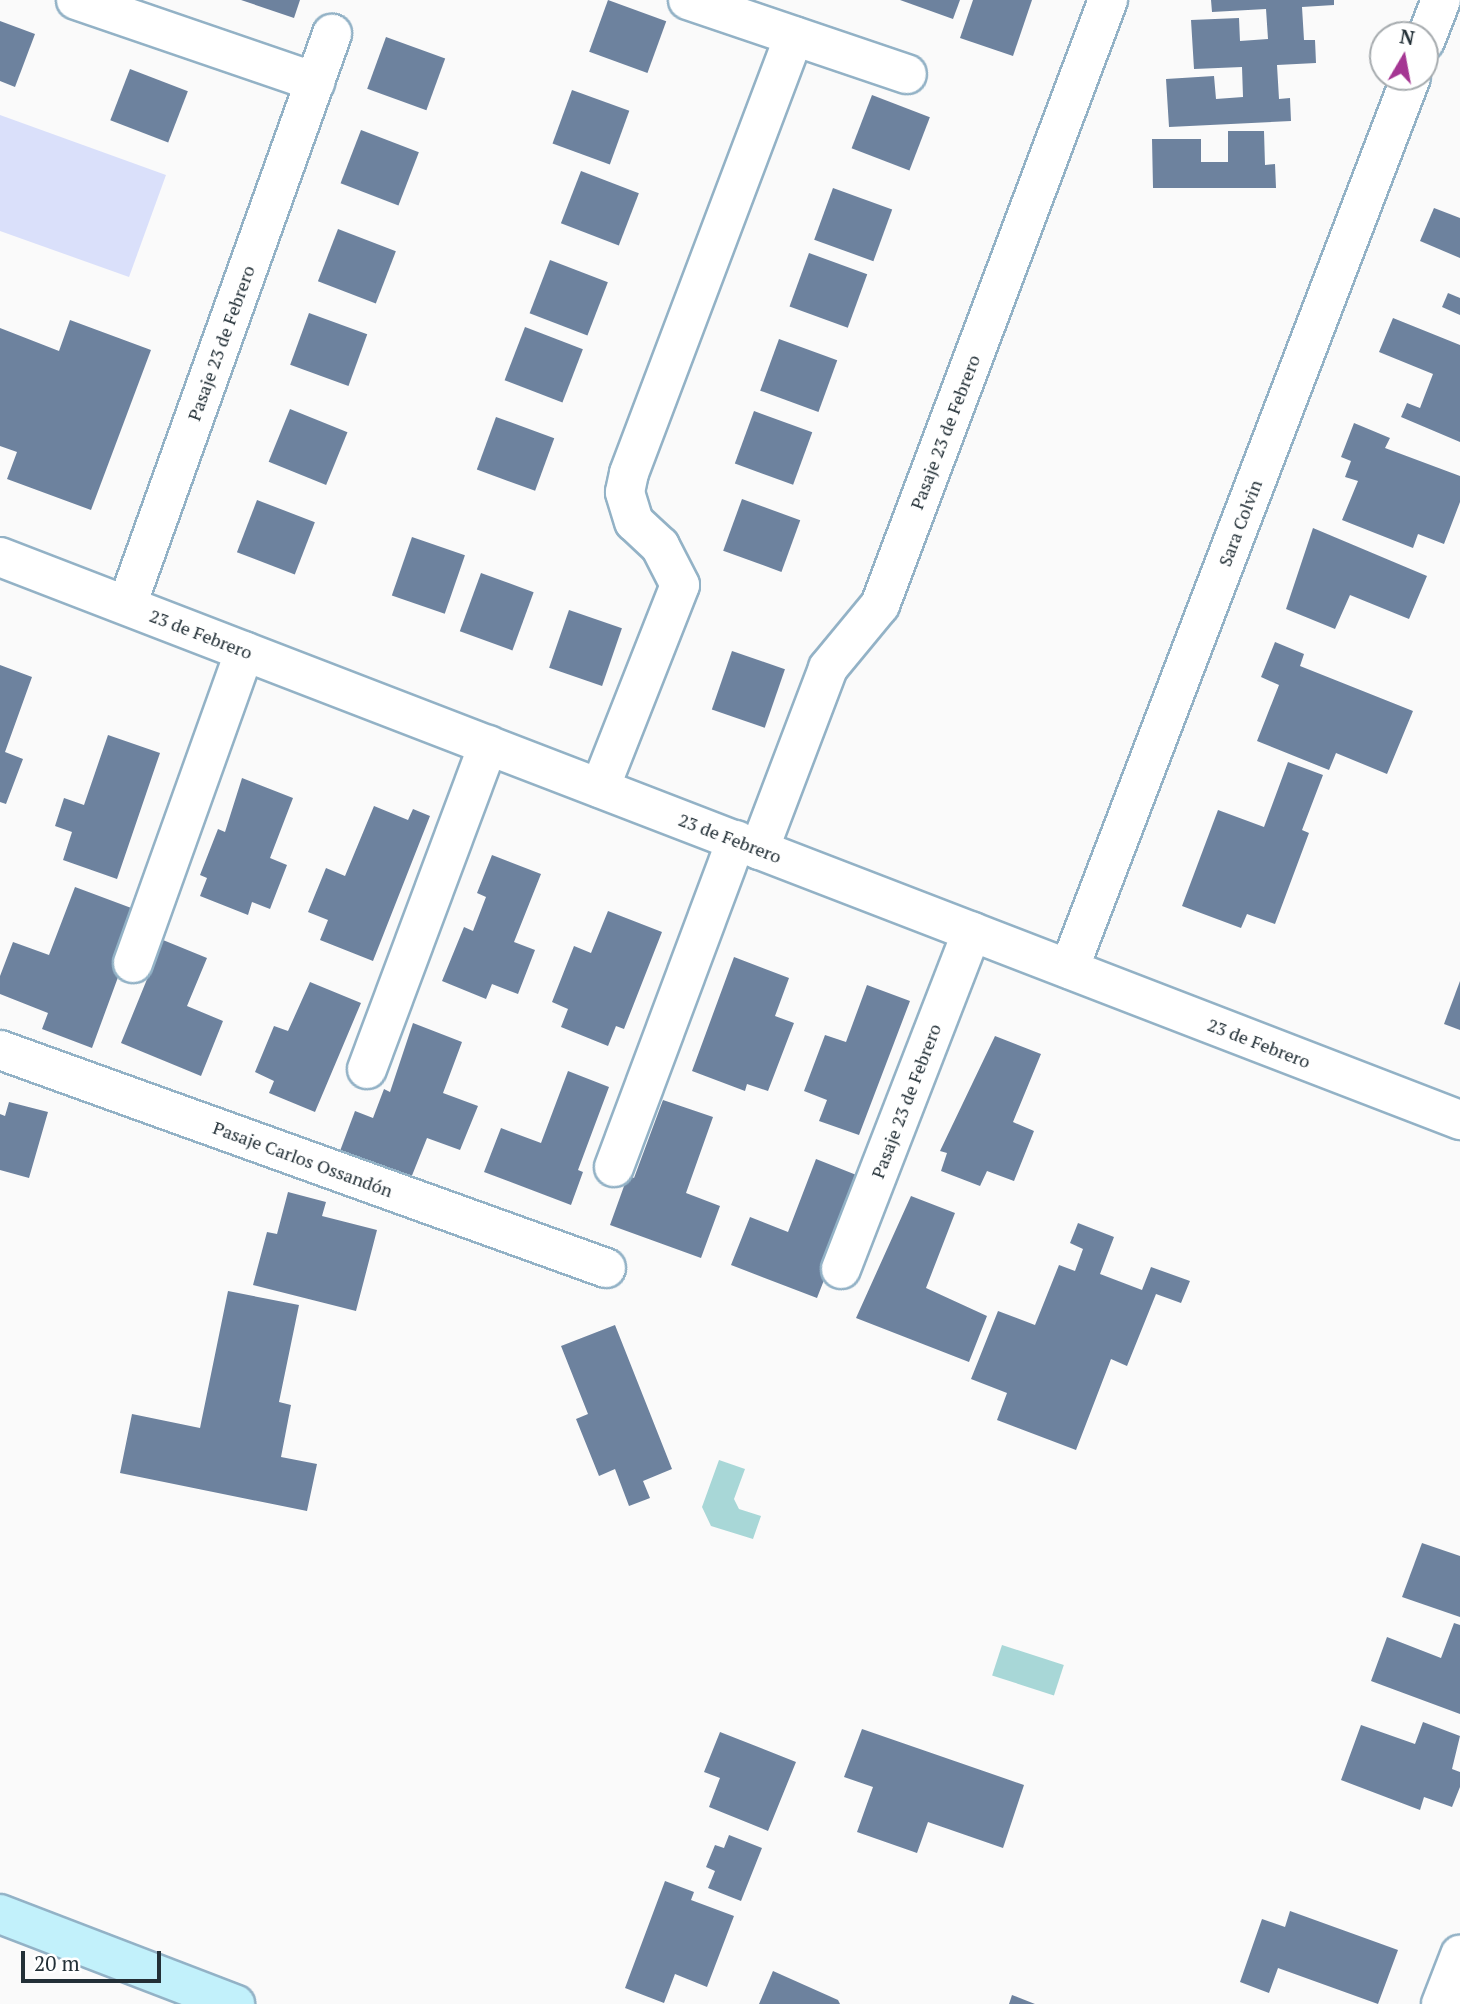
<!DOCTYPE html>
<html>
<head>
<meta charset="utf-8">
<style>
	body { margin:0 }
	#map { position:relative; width:1460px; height:2004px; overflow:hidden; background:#fafafa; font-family:"PT Serif",serif }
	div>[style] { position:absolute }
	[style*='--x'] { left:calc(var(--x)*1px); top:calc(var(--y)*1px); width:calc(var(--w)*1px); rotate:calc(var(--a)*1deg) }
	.green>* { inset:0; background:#dae0fa }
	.water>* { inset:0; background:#a8d7d7; transform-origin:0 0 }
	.building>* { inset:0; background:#6d829e; transform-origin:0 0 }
	.roads { filter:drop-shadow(2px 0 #93b2c6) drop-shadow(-2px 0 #93b2c6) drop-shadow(0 2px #93b2c6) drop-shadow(0 -2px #93b2c6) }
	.street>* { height:38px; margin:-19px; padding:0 19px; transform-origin:19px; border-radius:19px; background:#fff }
	.secondary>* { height:38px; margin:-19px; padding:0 19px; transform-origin:19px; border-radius:19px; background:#c2f1fb }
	span { translate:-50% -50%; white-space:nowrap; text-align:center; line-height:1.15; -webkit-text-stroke:5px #fff; paint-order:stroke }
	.street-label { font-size:18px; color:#233037 }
	.north { position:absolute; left:1369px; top:21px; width:70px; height:70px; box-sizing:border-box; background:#fff; border:2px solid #a7acaf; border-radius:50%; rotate:10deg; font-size:19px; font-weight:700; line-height:28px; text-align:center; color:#233037 }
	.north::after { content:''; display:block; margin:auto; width:24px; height:32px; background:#a53693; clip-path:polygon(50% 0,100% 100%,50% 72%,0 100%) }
	.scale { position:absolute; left:21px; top:1951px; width:140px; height:32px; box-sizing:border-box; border:4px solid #233037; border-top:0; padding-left:9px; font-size:21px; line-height:24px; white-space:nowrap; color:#233037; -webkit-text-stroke:5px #fff; paint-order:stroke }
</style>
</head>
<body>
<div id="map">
	<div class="green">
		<i style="clip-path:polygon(0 115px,166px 175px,129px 277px,0 231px)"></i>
	</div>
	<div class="water">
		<i style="clip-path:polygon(719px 1460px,745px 1469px,734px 1499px,739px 1509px,761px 1516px,753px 1539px,711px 1526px,702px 1507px)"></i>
		<i style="left:1002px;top:1645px;width:65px;height:32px;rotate:18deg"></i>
	</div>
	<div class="building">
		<i style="clip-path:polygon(241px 0,300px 0,294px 18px)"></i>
		<i style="left:608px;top:0;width:62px;height:55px;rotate:20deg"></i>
		<i style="clip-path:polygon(900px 0,960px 0,953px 19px)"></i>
		<i style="clip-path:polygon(973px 0,1032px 0,1013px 56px,960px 38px)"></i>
		<i style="clip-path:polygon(1211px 0,1334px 0,1334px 5px,1302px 7px,1304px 40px,1315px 40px,1316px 63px,1277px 65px,1279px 99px,1290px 98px,1291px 121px,1169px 127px,1166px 79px,1214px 76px,1216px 99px,1243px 97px,1242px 67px,1194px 69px,1191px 20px,1239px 18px,1240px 41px,1268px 39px,1266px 9px,1212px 12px)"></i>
		<i style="clip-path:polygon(0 21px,35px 34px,15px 87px,0 81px)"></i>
		<i style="left:386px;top:37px;width:63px;height:55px;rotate:20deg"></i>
		<i style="left:130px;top:69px;width:62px;height:55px;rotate:21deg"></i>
		<i style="left:572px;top:90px;width:61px;height:57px;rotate:20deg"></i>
		<i style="left:872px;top:95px;width:62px;height:57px;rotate:21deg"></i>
		<i style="left:361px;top:130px;width:62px;height:57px;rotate:21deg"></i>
		<i style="clip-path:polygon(1228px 131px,1264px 131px,1265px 165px,1275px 164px,1276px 188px,1153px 188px,1152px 139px,1201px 139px,1201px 162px,1228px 162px)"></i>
		<i style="left:581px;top:171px;width:62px;height:56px;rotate:21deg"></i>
		<i style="left:833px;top:188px;width:63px;height:55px;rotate:20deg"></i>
		<i style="clip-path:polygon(1434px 208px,1460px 218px,1460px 258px,1420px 241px)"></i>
		<i style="left:338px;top:229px;width:62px;height:56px;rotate:21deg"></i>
		<i style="left:809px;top:253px;width:62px;height:57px;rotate:20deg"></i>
		<i style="left:550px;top:260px;width:62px;height:57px;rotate:21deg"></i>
		<i style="clip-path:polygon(1448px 293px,1460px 298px,1460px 315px,1442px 307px)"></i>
		<i style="left:309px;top:313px;width:62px;height:55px;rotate:20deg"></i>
		<i style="clip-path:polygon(1393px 318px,1460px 345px,1460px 442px,1401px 417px,1407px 403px,1420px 408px,1433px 374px,1379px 352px)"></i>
		<i style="clip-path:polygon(70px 320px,151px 350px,91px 510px,7px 479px,17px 452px,0 446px,0 328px,59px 351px)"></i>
		<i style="left:525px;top:327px;width:62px;height:57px;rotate:21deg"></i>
		<i style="left:779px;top:339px;width:62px;height:55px;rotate:20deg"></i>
		<i style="left:290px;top:409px;width:62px;height:57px;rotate:22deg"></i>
		<i style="left:754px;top:411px;width:62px;height:56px;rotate:20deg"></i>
		<i style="left:496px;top:417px;width:62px;height:56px;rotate:20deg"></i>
		<i style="clip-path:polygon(1354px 423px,1390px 438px,1385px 448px,1460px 476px,1460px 502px,1444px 544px,1418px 534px,1413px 548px,1342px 520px,1358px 481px,1345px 477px,1351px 461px,1341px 457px)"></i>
		<i style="left:742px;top:499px;width:62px;height:55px;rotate:20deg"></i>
		<i style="left:257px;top:500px;width:62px;height:56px;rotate:21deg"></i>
		<i style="clip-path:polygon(1313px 528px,1427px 576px,1409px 619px,1350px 595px,1335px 629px,1286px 609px)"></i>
		<i style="left:412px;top:537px;width:56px;height:62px;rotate:19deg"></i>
		<i style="left:481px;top:573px;width:56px;height:62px;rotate:20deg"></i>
		<i style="left:569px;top:610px;width:56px;height:61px;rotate:19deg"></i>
		<i style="clip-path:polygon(1275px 642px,1304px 654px,1300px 666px,1413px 711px,1387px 774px,1336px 753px,1329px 770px,1257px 741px,1279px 685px,1261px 677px)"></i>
		<i style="left:732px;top:651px;width:56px;height:62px;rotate:19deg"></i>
		<i style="clip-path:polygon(0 665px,32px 677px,5px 752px,23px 759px,6px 804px,0 802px)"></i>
		<i style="clip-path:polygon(108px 735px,160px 753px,117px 879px,63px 860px,72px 832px,55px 826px,64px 798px,84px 805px)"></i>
		<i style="clip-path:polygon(1288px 762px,1323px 775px,1302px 830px,1309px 833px,1275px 924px,1247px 914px,1241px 928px,1182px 906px,1218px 810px,1264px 827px)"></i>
		<i style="clip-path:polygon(242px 778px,293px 798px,270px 858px,287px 865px,270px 909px,252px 902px,248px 915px,200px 896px,207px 878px,200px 875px,218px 829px,225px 832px)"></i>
		<i style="clip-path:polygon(374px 806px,408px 820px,413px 809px,430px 816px,373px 961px,320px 940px,328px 920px,308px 912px,326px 868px,345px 876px)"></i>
		<i style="clip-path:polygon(492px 855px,541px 874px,514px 942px,535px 950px,518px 994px,492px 984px,486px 999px,442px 981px,464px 927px,473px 931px,486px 897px,477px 893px)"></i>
		<i style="clip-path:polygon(75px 887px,142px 912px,92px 1048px,42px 1029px,48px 1013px,0 994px,0 976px,13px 942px,49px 955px)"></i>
		<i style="clip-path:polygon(608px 911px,662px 932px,624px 1029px,616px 1026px,608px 1046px,561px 1027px,568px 1009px,552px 1002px,574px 946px,591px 953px)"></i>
		<i style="clip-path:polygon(163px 940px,207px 958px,187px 1006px,223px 1021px,201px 1076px,121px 1043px)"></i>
		<i style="clip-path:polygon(734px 957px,789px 978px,775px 1016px,794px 1023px,768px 1091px,747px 1084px,745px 1091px,692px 1071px)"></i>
		<i style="clip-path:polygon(1460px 981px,1460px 1030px,1444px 1024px)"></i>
		<i style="clip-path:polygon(310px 982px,361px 1003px,315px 1112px,269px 1093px,274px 1081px,255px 1072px,274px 1026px,288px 1031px)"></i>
		<i style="clip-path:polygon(867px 985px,910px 1001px,859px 1135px,819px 1121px,827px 1100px,804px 1091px,825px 1035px,846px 1042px)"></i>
		<i style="clip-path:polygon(413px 1023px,462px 1042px,443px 1093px,478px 1106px,460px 1150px,427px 1138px,411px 1178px,340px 1151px,355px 1111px,373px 1118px,384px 1089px,390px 1092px)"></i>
		<i style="clip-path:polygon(995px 1036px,1041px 1054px,1013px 1122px,1034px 1131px,1014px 1181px,987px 1171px,980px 1186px,941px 1171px,947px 1153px,940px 1151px)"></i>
		<i style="clip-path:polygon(568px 1071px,609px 1087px,578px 1170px,583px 1172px,571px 1205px,484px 1172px,501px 1128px,541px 1143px)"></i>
		<i style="clip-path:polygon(663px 1100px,713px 1117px,686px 1193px,720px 1206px,701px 1258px,610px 1225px,628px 1175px,634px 1178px)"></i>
		<i style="clip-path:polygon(9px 1102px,48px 1112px,29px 1178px,0 1170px,0 1114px,5px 1116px)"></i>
		<i style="clip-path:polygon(816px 1159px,864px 1178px,817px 1298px,731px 1265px,750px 1217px,788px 1232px)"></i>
		<i style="clip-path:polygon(288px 1192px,326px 1202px,322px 1216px,377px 1230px,356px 1311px,253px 1285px,267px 1232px,277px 1234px)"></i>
		<i style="clip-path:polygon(911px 1196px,955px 1213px,926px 1288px,987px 1316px,969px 1362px,856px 1318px)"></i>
		<i style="clip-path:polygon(1078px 1223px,1114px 1237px,1100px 1274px,1142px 1290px,1151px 1267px,1190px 1281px,1181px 1303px,1156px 1294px,1127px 1366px,1111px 1359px,1076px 1450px,997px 1420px,1007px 1393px,971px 1379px,998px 1311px,1035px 1325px,1059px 1265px,1075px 1271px,1083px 1249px,1070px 1243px)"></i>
		<i style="clip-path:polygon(228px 1291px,299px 1305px,279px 1402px,291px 1405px,281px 1457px,317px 1464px,307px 1511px,120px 1473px,132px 1414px,200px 1428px)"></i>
		<i style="clip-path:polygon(615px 1325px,672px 1469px,643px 1481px,650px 1498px,629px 1506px,615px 1469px,599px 1476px,576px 1419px,588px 1414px,561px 1346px)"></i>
		<i style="clip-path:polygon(1422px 1543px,1460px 1556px,1460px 1617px,1402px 1597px)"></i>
		<i style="clip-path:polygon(1454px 1623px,1460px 1625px,1460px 1714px,1371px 1681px,1387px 1637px,1441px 1658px)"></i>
		<i style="clip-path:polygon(1423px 1722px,1460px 1736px,1452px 1769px,1460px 1772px,1460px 1787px,1452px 1807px,1424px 1797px,1420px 1810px,1341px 1780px,1361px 1725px,1415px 1744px)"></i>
		<i style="clip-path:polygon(862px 1729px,1024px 1785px,1003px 1848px,928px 1822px,917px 1853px,857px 1832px,873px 1787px,844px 1777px)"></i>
		<i style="clip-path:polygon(720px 1732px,796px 1762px,768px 1831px,709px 1807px,720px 1778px,704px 1772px)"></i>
		<i style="clip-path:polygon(729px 1835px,762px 1848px,741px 1901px,708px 1888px,715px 1871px,706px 1867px,715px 1845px,724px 1848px)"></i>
		<i style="clip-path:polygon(665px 1881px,694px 1892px,691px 1900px,734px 1916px,707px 1987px,675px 1974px,664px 2003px,625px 1988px)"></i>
		<i style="clip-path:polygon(1290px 1911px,1398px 1950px,1378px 2004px,1278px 1968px,1269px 1993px,1240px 1982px,1262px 1919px,1285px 1927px)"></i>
		<i style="clip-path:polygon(773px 1971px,838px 2000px,840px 2004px,759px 2004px)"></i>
		<i style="clip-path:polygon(1012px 1995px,1035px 2004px,1009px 2004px)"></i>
	</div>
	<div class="roads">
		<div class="street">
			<i style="--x:76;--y:0;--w:253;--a:18.9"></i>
			<i style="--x:688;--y:0;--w:231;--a:18.7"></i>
			<i style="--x:1425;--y:41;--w:44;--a:-68.7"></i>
			<i style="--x:0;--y:557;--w:1565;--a:21.09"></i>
			<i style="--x:127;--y:605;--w:607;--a:-70.25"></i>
			<i style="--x:600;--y:788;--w:218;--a:-68.5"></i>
			<i style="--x:680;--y:585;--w:44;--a:-117.1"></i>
			<i style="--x:660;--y:546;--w:35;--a:-137"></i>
			<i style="--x:634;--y:522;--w:31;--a:-107"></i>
			<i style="--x:625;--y:492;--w:19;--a:-78"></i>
			<i style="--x:629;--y:473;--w:467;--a:-69.3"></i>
			<i style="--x:759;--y:850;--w:195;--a:-69.2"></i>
			<i style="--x:828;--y:668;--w:82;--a:-50.5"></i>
			<i style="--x:880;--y:605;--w:647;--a:-69.35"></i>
			<i style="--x:133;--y:963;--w:331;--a:-70.3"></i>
			<i style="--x:1069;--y:969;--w:955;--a:-69.02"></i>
			<i style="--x:0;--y:1050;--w:644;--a:19.79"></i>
			<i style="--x:367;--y:1069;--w:346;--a:-69.5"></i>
			<i style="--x:614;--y:1167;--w:349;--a:-69.5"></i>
			<i style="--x:841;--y:1269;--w:362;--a:-68.8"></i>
			<i style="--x:1441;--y:2004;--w:53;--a:-68.8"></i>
		</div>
		<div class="secondary">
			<i style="--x:0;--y:1914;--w:252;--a:21"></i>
		</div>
	</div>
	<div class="street-label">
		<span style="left:221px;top:343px;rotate:-70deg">Pasaje 23 de Febrero</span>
		<span style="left:945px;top:432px;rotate:-69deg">Pasaje 23 de Febrero</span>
		<span style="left:1240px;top:523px;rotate:-69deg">Sara Colvin</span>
		<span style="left:201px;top:634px;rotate:21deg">23 de Febrero</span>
		<span style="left:730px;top:838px;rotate:21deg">23 de Febrero</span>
		<span style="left:1259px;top:1043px;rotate:21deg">23 de Febrero</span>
		<span style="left:906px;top:1101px;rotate:-69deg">Pasaje 23 de Febrero</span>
		<span style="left:303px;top:1159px;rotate:20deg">Pasaje Carlos Ossandón</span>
	</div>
	<div class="north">N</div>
	<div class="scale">20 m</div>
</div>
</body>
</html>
